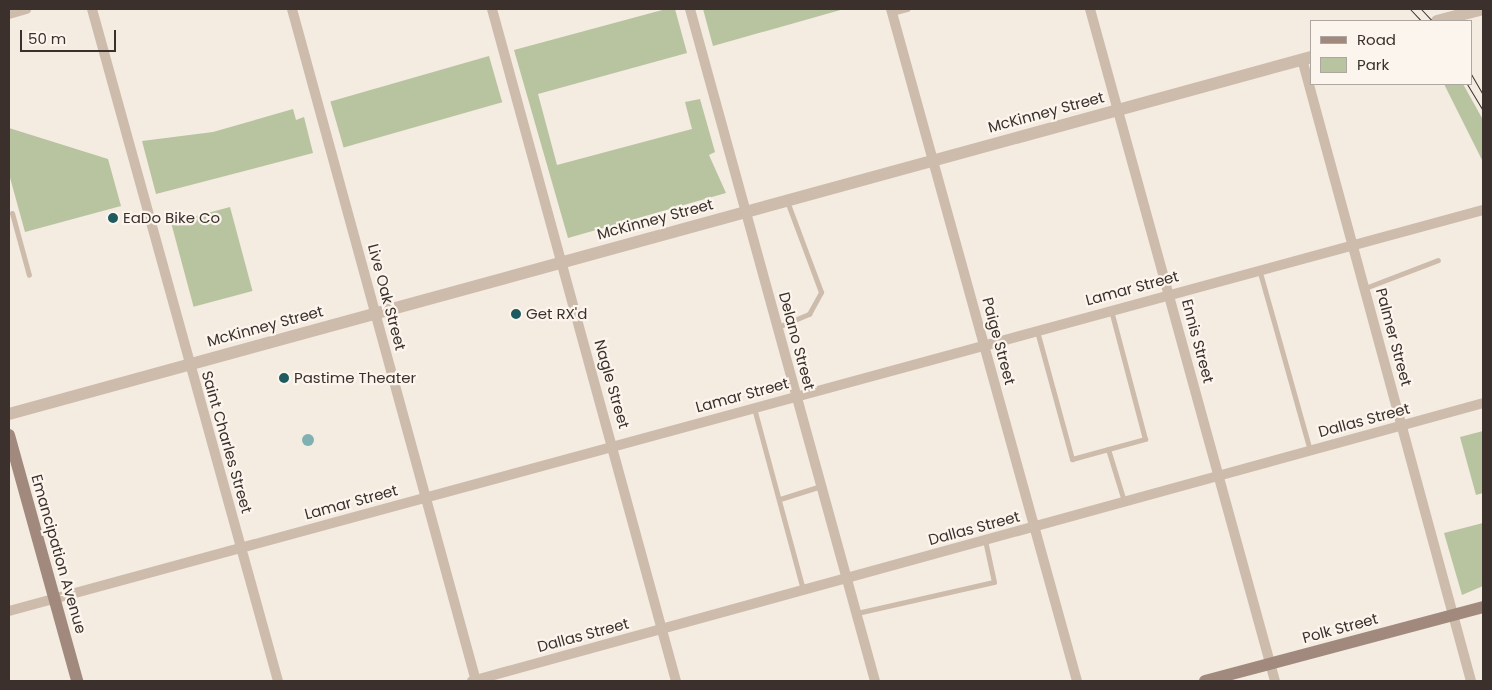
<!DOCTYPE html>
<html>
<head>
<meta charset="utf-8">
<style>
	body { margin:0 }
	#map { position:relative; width:1492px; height:690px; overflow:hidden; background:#f4ebe1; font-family:Poppins,sans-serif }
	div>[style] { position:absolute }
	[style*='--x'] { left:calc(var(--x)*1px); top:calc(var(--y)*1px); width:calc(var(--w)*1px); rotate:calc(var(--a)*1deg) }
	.green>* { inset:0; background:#b8c4a0; transform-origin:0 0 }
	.water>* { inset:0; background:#7fb0b2 }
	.round { border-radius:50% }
	.service>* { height:5px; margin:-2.5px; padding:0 2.5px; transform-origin:2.5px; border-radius:2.5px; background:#cdbbac }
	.minor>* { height:10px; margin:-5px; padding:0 5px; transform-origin:5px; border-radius:5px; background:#cdbbac }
	.tertiary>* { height:12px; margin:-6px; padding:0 6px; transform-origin:6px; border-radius:6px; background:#cdbbac }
	.secondary>* { height:12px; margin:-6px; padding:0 6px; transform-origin:6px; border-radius:6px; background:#a18a7d }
	.tram>* { height:1px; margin:-0.5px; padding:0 0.5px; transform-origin:0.5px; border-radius:0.5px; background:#3b302b }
	.dots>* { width:14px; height:14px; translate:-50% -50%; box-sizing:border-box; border:2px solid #fbf5ee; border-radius:50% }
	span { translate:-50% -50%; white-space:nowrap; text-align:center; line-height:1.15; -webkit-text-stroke:4.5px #fbf5ee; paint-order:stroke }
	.street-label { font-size:15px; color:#3b302b }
	.poi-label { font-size:15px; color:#3b302b }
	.left { translate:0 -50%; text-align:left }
	.frame { position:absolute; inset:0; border:10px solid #3b302b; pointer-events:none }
	.legend { position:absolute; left:1310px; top:20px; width:162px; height:65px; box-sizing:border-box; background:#fbf5ee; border:1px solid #aea6a0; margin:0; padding:6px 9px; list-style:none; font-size:15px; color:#3b302b }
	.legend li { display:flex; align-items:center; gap:10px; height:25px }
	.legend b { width:25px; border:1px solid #aea6a0 }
	.scale { position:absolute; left:20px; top:30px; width:96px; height:22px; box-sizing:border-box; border:2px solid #3b302b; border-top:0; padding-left:6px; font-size:15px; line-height:18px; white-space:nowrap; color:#3b302b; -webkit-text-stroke:4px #fbf5ee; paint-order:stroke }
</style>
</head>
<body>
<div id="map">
	<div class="green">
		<i style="clip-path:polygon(666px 9px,675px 9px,687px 53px,538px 94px,557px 165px,692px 129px,685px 102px,700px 99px,715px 152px,709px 155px,726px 193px,568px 238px,514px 50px)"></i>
		<i style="clip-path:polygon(703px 9px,844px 9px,713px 46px)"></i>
		<i style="left:489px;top:56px;width:48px;height:165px;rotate:74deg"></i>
		<i style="clip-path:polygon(1444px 84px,1463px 84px,1482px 118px,1483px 162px)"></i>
		<i style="clip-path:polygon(293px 109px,296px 120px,304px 117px,313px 153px,156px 194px,142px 141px,213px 132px)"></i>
		<i style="clip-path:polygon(9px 128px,108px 159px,121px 206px,25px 232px,9px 174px)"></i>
		<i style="left:230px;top:207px;width:87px;height:61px;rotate:75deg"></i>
		<i style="clip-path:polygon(1483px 431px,1483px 493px,1476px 495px,1460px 437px)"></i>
		<i style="clip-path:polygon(1483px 523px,1483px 586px,1462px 595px,1444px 533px)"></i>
	</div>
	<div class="water">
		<i class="round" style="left:302px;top:434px;width:12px;height:12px"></i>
	</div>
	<div class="service">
		<i style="--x:892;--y:13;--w:16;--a:-15"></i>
		<i style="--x:12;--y:213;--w:64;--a:74.7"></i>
		<i style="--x:1259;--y:269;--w:189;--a:74.3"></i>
		<i style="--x:1365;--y:288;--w:78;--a:-21"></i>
		<i style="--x:778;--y:327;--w:34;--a:-23"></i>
		<i style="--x:809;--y:314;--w:25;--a:-61"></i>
		<i style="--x:821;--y:292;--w:97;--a:-110.5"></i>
		<i style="--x:1037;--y:331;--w:133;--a:74.7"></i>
		<i style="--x:1072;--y:459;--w:76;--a:-15.3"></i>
		<i style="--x:1145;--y:439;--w:133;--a:-104.8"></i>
		<i style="--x:754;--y:408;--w:188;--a:74.9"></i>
		<i style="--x:1108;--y:449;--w:54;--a:72.9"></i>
		<i style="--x:780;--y:499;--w:43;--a:-17.6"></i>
		<i style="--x:857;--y:613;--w:140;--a:-12.8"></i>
		<i style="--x:994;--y:582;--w:43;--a:-102.1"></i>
	</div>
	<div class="minor">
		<i style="--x:92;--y:9;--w:697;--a:74.53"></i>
		<i style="--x:292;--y:9;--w:697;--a:74.69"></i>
		<i style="--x:492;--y:9;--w:697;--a:74.69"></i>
		<i style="--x:690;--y:9;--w:697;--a:74.61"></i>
		<i style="--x:891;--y:9;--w:697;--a:74.53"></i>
		<i style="--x:1090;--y:9;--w:697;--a:74.61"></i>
		<i style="--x:9;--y:14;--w:18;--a:-16"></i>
		<i style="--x:1302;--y:59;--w:645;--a:74.8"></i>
		<i style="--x:9;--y:611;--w:1528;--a:-15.22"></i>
		<i style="--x:472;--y:681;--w:1049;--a:-15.37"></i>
	</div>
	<div class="tertiary">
		<i style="--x:1437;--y:21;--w:48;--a:-14.6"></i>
		<i style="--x:9;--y:414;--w:1350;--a:-15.33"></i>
	</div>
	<div class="secondary">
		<i style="--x:9;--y:435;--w:255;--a:74.5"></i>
		<i style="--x:1205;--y:681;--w:288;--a:-14.9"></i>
	</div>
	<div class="tram">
		<i style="--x:1410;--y:9;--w:16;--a:47"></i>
		<i style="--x:1421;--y:9;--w:16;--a:47"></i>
		<i style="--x:1471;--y:74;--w:24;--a:60"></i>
		<i style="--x:1467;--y:84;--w:31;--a:59"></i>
	</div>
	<div class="dots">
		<i style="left:113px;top:218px;background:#1f5a5e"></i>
		<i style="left:516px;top:314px;background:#1f5a5e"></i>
		<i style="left:284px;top:378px;background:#1f5a5e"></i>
	</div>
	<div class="street-label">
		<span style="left:1046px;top:112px;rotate:-15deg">McKinney Street</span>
		<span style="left:655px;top:219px;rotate:-15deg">McKinney Street</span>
		<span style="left:1132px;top:288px;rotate:-15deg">Lamar Street</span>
		<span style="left:387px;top:297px;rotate:75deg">Live Oak Street</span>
		<span style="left:265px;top:326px;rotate:-15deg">McKinney Street</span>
		<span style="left:1394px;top:337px;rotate:75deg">Palmer Street</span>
		<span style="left:797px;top:341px;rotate:75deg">Delano Street</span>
		<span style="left:999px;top:341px;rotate:75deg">Paige Street</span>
		<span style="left:1198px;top:341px;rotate:75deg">Ennis Street</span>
		<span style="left:612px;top:384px;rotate:74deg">Nagle Street</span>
		<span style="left:742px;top:395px;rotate:-15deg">Lamar Street</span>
		<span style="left:1364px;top:420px;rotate:-15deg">Dallas Street</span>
		<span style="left:227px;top:442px;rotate:74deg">Saint Charles Street</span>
		<span style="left:351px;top:502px;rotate:-15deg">Lamar Street</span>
		<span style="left:974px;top:528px;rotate:-15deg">Dallas Street</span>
		<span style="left:59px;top:554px;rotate:74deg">Emancipation Avenue</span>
		<span style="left:1340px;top:628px;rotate:-15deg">Polk Street</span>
		<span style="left:583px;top:635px;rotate:-15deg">Dallas Street</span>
	</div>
	<div class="poi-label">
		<span class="left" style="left:123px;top:218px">EaDo Bike Co</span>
		<span class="left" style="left:526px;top:314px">Get RX'd</span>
		<span class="left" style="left:294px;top:378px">Pastime Theater</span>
	</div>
	<div class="frame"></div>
	<ul class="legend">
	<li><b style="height:6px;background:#a18a7d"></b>Road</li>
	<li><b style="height:14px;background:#b8c4a0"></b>Park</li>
	</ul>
	<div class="scale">50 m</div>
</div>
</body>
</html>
